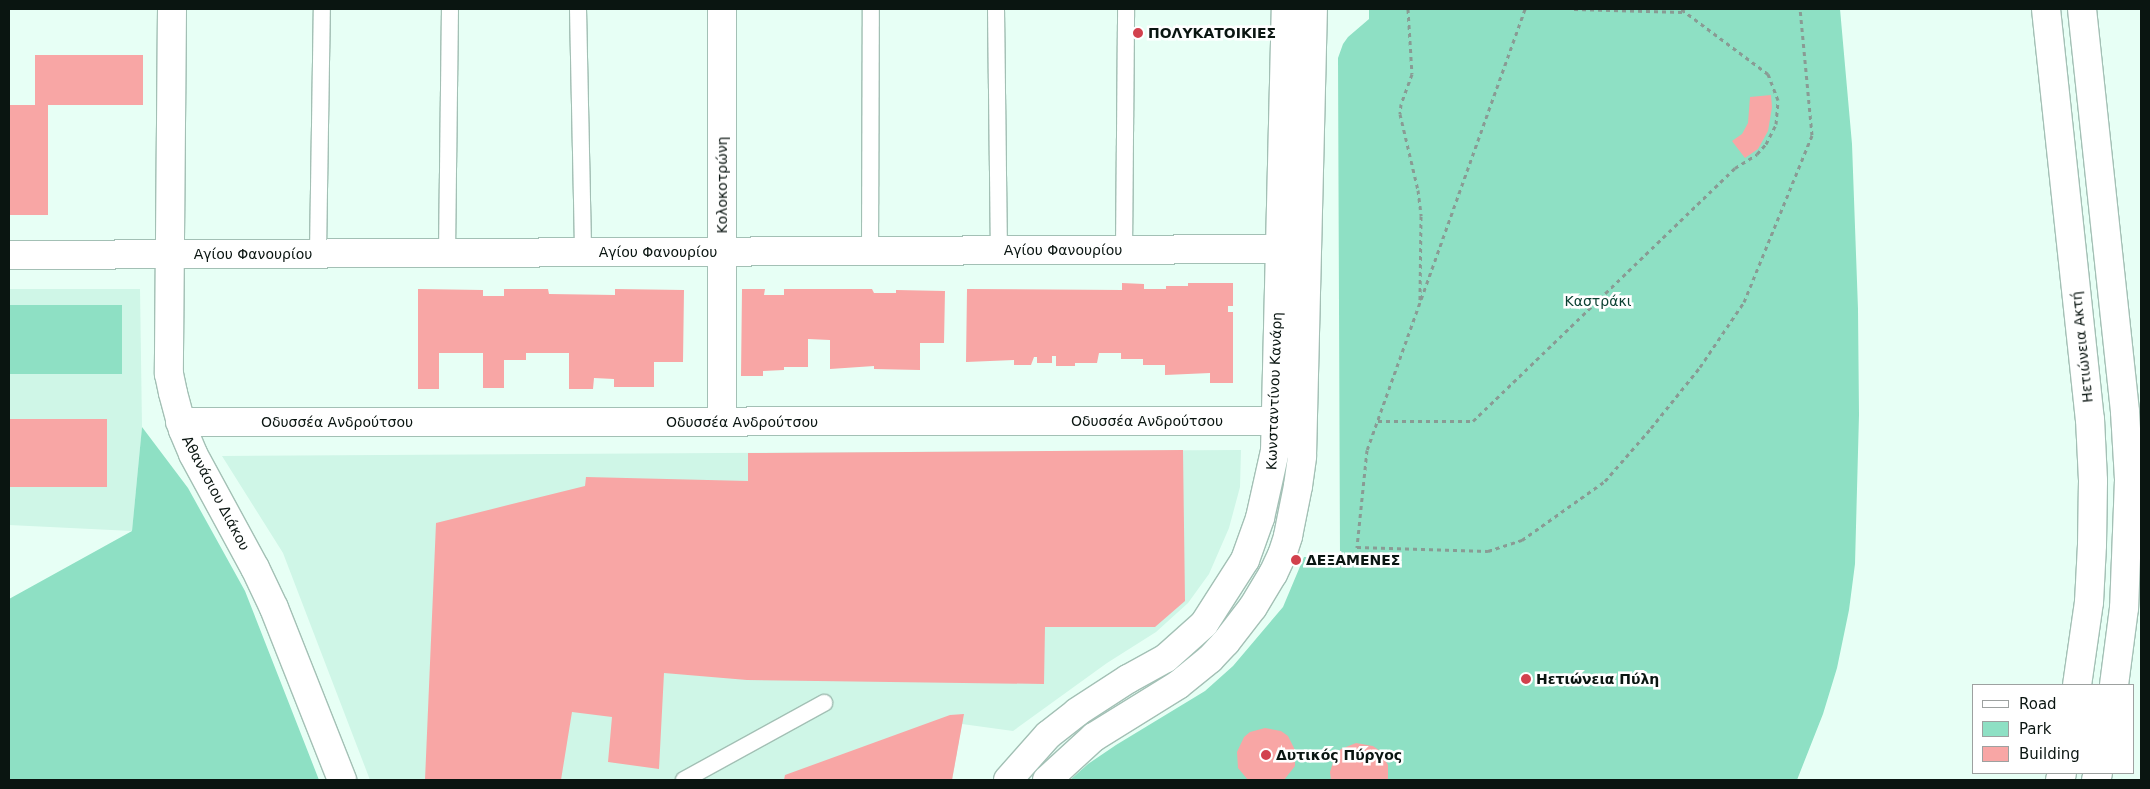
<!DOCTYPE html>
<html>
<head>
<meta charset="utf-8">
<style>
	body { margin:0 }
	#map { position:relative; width:2150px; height:789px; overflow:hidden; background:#e7fff5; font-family:"DejaVu Sans",sans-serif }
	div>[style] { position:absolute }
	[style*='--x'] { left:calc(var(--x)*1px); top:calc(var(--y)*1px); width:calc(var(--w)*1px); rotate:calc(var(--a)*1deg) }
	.built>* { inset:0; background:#cff6e7 }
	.green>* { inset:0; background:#8ee0c4; transform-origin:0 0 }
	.building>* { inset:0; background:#f8a6a5; transform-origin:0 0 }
	.path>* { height:3px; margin-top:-1.5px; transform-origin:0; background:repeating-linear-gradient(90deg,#899b94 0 4px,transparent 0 8px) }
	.roads { filter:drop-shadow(1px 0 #a3c0b5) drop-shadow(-1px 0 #a3c0b5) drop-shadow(0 1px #a3c0b5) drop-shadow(0 -1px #a3c0b5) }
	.service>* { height:16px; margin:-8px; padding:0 8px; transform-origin:8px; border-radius:8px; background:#fff }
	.minor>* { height:28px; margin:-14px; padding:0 14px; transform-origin:14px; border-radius:14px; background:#fff }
	.tertiary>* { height:28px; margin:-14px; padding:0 14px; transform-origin:14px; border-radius:14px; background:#fff }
	.primary>* { height:28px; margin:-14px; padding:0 14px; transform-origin:14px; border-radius:14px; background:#fff }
	.dots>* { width:14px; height:14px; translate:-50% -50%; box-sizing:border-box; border:2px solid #fff; border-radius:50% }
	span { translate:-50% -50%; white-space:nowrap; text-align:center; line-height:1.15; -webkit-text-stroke:5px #fff; paint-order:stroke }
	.poi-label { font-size:14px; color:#0a1511; font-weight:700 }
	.left { translate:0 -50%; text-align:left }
	.street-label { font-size:14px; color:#0a1511 }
	.park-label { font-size:14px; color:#0b4132 }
	.frame { position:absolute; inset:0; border:10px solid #0a1511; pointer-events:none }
	.legend { position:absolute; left:1972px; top:684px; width:162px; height:90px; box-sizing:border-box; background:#fff; border:1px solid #9da1a0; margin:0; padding:6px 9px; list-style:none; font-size:15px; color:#0a1511 }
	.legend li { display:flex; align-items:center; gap:10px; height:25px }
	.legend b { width:25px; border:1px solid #9da1a0 }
</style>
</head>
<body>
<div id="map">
	<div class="built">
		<i style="clip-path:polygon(9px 289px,140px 289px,142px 427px,132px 531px,9px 525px)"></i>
		<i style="clip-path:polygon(1241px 450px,1240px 487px,1229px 528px,1209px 574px,1188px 603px,1156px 632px,1107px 663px,1013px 731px,962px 724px,952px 780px,370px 780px,283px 553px,222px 456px)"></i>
	</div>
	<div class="green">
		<i style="clip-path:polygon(1369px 9px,1840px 9px,1852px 144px,1858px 309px,1859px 415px,1855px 564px,1849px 610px,1837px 668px,1823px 714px,1797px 780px,1070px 780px,1088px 764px,1116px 745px,1205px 691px,1233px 666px,1283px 607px,1304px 557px,1340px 557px,1338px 58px,1343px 44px,1348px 37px,1369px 19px)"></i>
		<i style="left:9px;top:305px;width:113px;height:69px"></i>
		<i style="clip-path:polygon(142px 427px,188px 488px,245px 591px,319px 780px,9px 780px,9px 599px,132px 531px)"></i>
	</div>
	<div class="building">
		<i style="clip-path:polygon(35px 55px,143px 55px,143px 105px,48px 105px,48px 215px,9px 215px,9px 105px,35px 105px)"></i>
		<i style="clip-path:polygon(1771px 95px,1772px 107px,1768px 131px,1758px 149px,1745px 158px,1732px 141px,1742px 134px,1748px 123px,1750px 97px)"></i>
		<i style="clip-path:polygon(1122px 283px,1144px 284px,1144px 289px,1166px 289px,1166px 286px,1188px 286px,1188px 283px,1233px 283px,1233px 306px,1228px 306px,1228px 312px,1233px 312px,1233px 383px,1210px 383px,1210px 373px,1165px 375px,1165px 365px,1143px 365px,1143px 359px,1121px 359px,1121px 353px,1099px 353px,1097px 363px,1075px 363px,1075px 366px,1056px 366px,1056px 356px,1052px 356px,1052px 363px,1037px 363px,1037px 357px,1034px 357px,1031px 365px,1014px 365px,1014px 360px,966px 362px,967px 289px,1122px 290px)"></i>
		<i style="clip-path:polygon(418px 289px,483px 290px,483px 296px,504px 296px,504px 289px,548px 289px,549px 294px,615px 295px,615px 289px,684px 290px,683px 362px,654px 362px,654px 387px,614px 387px,614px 379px,594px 378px,593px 389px,569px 389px,569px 353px,526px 353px,526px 360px,504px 360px,504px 388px,483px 388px,483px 353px,439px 353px,439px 389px,418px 389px)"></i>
		<i style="clip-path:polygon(742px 289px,765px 289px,764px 295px,784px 295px,784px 289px,872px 289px,874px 293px,896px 293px,896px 290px,945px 291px,944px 343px,920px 343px,920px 370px,874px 369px,874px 366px,830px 369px,830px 340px,808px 339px,808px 367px,784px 367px,784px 370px,763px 371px,763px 376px,741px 376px)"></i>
		<i style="left:9px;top:419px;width:98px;height:68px"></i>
		<i style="clip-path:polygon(1183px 450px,1185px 601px,1155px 627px,1045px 627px,1044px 684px,747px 680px,664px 673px,659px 769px,608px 762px,612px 717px,572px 712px,561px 780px,425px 780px,436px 523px,585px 486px,586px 477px,748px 481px,748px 453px)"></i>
		<i style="clip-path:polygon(964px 714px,952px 780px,784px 780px,785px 775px,950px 715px)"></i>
		<i style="clip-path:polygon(1265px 728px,1281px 731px,1288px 736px,1295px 750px,1295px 766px,1284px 780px,1248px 780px,1238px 768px,1237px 752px,1244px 737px,1250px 732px)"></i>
		<i style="clip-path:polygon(1356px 743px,1373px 746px,1380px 751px,1388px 765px,1388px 780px,1331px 780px,1330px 772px,1335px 756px,1341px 749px)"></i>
	</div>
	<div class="path">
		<i style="--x:1408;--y:9;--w:65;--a:86.5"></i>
		<i style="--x:1412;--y:74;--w:32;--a:110"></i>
		<i style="--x:1401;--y:104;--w:10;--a:96"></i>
		<i style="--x:1400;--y:114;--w:78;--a:76.7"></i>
		<i style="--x:1418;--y:190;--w:26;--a:83"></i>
		<i style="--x:1421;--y:216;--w:84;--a:90.7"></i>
		<i style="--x:1525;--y:9;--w:468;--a:109.7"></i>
		<i style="--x:1367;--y:450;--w:98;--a:95.9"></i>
		<i style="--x:1357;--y:547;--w:131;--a:1.7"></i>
		<i style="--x:1488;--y:551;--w:36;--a:-18"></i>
		<i style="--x:1522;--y:540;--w:102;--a:-35.4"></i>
		<i style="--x:1605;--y:481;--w:70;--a:-49"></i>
		<i style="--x:1651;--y:428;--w:78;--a:-51.2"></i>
		<i style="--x:1700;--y:367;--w:78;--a:-55.9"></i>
		<i style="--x:1744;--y:302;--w:180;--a:-67.8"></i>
		<i style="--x:1812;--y:135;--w:127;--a:-95.4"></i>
		<i style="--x:1574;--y:9;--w:109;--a:1.6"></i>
		<i style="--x:1378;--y:421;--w:95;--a:0"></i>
		<i style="--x:1473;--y:421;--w:364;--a:-44"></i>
		<i style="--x:1735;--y:168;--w:26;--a:-32"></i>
		<i style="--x:1757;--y:154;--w:13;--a:-48"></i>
		<i style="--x:1766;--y:144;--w:22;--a:-63"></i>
		<i style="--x:1776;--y:124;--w:24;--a:-85"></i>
		<i style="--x:1778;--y:100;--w:28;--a:-111"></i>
		<i style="--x:1768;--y:74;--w:109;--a:-143.2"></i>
	</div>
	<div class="roads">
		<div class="service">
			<i style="--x:578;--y:9;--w:243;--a:88.8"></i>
			<i style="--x:996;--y:9;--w:242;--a:89.3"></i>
			<i style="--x:1124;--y:250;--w:241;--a:-89.5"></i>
			<i style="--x:870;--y:251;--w:242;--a:-89.8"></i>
			<i style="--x:318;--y:253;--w:244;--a:-89.1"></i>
			<i style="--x:447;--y:253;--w:244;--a:-89.3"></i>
			<i style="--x:684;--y:780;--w:160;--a:-28.8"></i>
		</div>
		<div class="minor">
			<i style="--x:172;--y:9;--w:365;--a:90.5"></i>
			<i style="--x:169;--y:374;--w:19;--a:78"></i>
			<i style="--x:173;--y:393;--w:38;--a:75"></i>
			<i style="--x:183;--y:430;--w:26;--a:67"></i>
			<i style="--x:193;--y:454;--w:130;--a:61.5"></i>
			<i style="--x:255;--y:568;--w:44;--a:64.6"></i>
			<i style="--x:274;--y:608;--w:185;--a:68.4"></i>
			<i style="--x:722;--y:9;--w:413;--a:90"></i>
			<i style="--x:9;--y:255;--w:1296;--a:-0.27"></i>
			<i style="--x:180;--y:422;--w:1119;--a:-0.05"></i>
		</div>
		<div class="tertiary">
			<i style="--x:1008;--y:780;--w:60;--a:-48.4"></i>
			<i style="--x:1048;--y:735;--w:37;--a:-38"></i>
			<i style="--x:1077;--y:712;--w:61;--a:-32.9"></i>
			<i style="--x:1128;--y:679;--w:43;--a:-28.9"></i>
			<i style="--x:1166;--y:658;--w:51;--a:-41.8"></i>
			<i style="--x:1204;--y:624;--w:76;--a:-57.4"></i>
			<i style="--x:1245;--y:560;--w:45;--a:-70.3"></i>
			<i style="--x:1260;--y:518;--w:69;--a:-77.4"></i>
			<i style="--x:1275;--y:451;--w:442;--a:-88.6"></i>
			<i style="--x:1047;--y:780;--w:64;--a:-42.5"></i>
			<i style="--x:1094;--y:737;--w:99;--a:-31.8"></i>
			<i style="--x:1178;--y:685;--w:41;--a:-39.1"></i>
			<i style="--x:1210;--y:659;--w:23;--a:-47"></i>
			<i style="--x:1226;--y:642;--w:44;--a:-52.4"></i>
			<i style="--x:1253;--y:607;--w:39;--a:-59"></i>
			<i style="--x:1273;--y:574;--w:21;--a:-65"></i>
			<i style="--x:1282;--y:555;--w:20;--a:-72"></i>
			<i style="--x:1288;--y:536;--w:51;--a:-78.7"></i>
			<i style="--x:1298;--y:486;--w:30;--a:-82"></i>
			<i style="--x:1302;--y:456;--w:447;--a:-88.6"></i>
		</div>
		<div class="primary">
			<i style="--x:2046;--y:9;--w:412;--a:83.9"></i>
			<i style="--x:2090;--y:419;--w:62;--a:87.2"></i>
			<i style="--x:2093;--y:481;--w:64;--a:90.9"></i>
			<i style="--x:2092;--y:545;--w:57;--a:93"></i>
			<i style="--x:2089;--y:602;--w:84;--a:98.2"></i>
			<i style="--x:2082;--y:9;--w:405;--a:83.9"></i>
			<i style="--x:2125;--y:412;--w:68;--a:86.6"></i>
			<i style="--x:2129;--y:480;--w:128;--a:92.2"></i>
			<i style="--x:2124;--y:608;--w:78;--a:97.4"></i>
			<i style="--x:2060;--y:780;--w:7;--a:-74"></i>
			<i style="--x:2096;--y:780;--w:7;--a:-74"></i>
		</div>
	</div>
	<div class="dots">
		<i style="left:1138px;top:33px;background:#d2414d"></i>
		<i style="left:1296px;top:560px;background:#d2414d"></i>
		<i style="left:1526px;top:679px;background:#d2414d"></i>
		<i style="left:1266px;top:755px;background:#d2414d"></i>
	</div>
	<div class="poi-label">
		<span class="left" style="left:1148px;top:33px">ΠΟΛΥΚΑΤΟΙΚΙΕΣ</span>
		<span class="left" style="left:1306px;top:560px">ΔΕΞΑΜΕΝΕΣ</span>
		<span class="left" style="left:1536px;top:679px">Ηετιώνεια Πύλη</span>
		<span class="left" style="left:1276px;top:755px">Δυτικός Πύργος</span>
	</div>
	<div class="street-label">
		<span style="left:722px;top:185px;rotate:-90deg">Κολοκοτρώνη</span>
		<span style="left:1063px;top:250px">Αγίου Φανουρίου</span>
		<span style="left:658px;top:252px">Αγίου Φανουρίου</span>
		<span style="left:253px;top:254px">Αγίου Φανουρίου</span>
		<span style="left:2082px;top:347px;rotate:-96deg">Ηετιώνεια Ακτή</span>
		<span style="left:1274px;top:391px;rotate:-88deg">Κωνσταντίνου Κανάρη</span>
		<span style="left:1147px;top:421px">Οδυσσέα Ανδρούτσου</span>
		<span style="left:337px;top:422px">Οδυσσέα Ανδρούτσου</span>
		<span style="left:742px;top:422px">Οδυσσέα Ανδρούτσου</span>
		<span style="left:216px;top:493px;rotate:62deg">Αθανάσιου Διάκου</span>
	</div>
	<div class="park-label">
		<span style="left:1598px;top:301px">Καστράκι</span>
	</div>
	<div class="frame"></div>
	<ul class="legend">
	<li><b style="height:6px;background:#fff"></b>Road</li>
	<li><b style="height:14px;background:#8ee0c4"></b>Park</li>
	<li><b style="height:14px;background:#f8a6a5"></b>Building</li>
	</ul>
</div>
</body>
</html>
